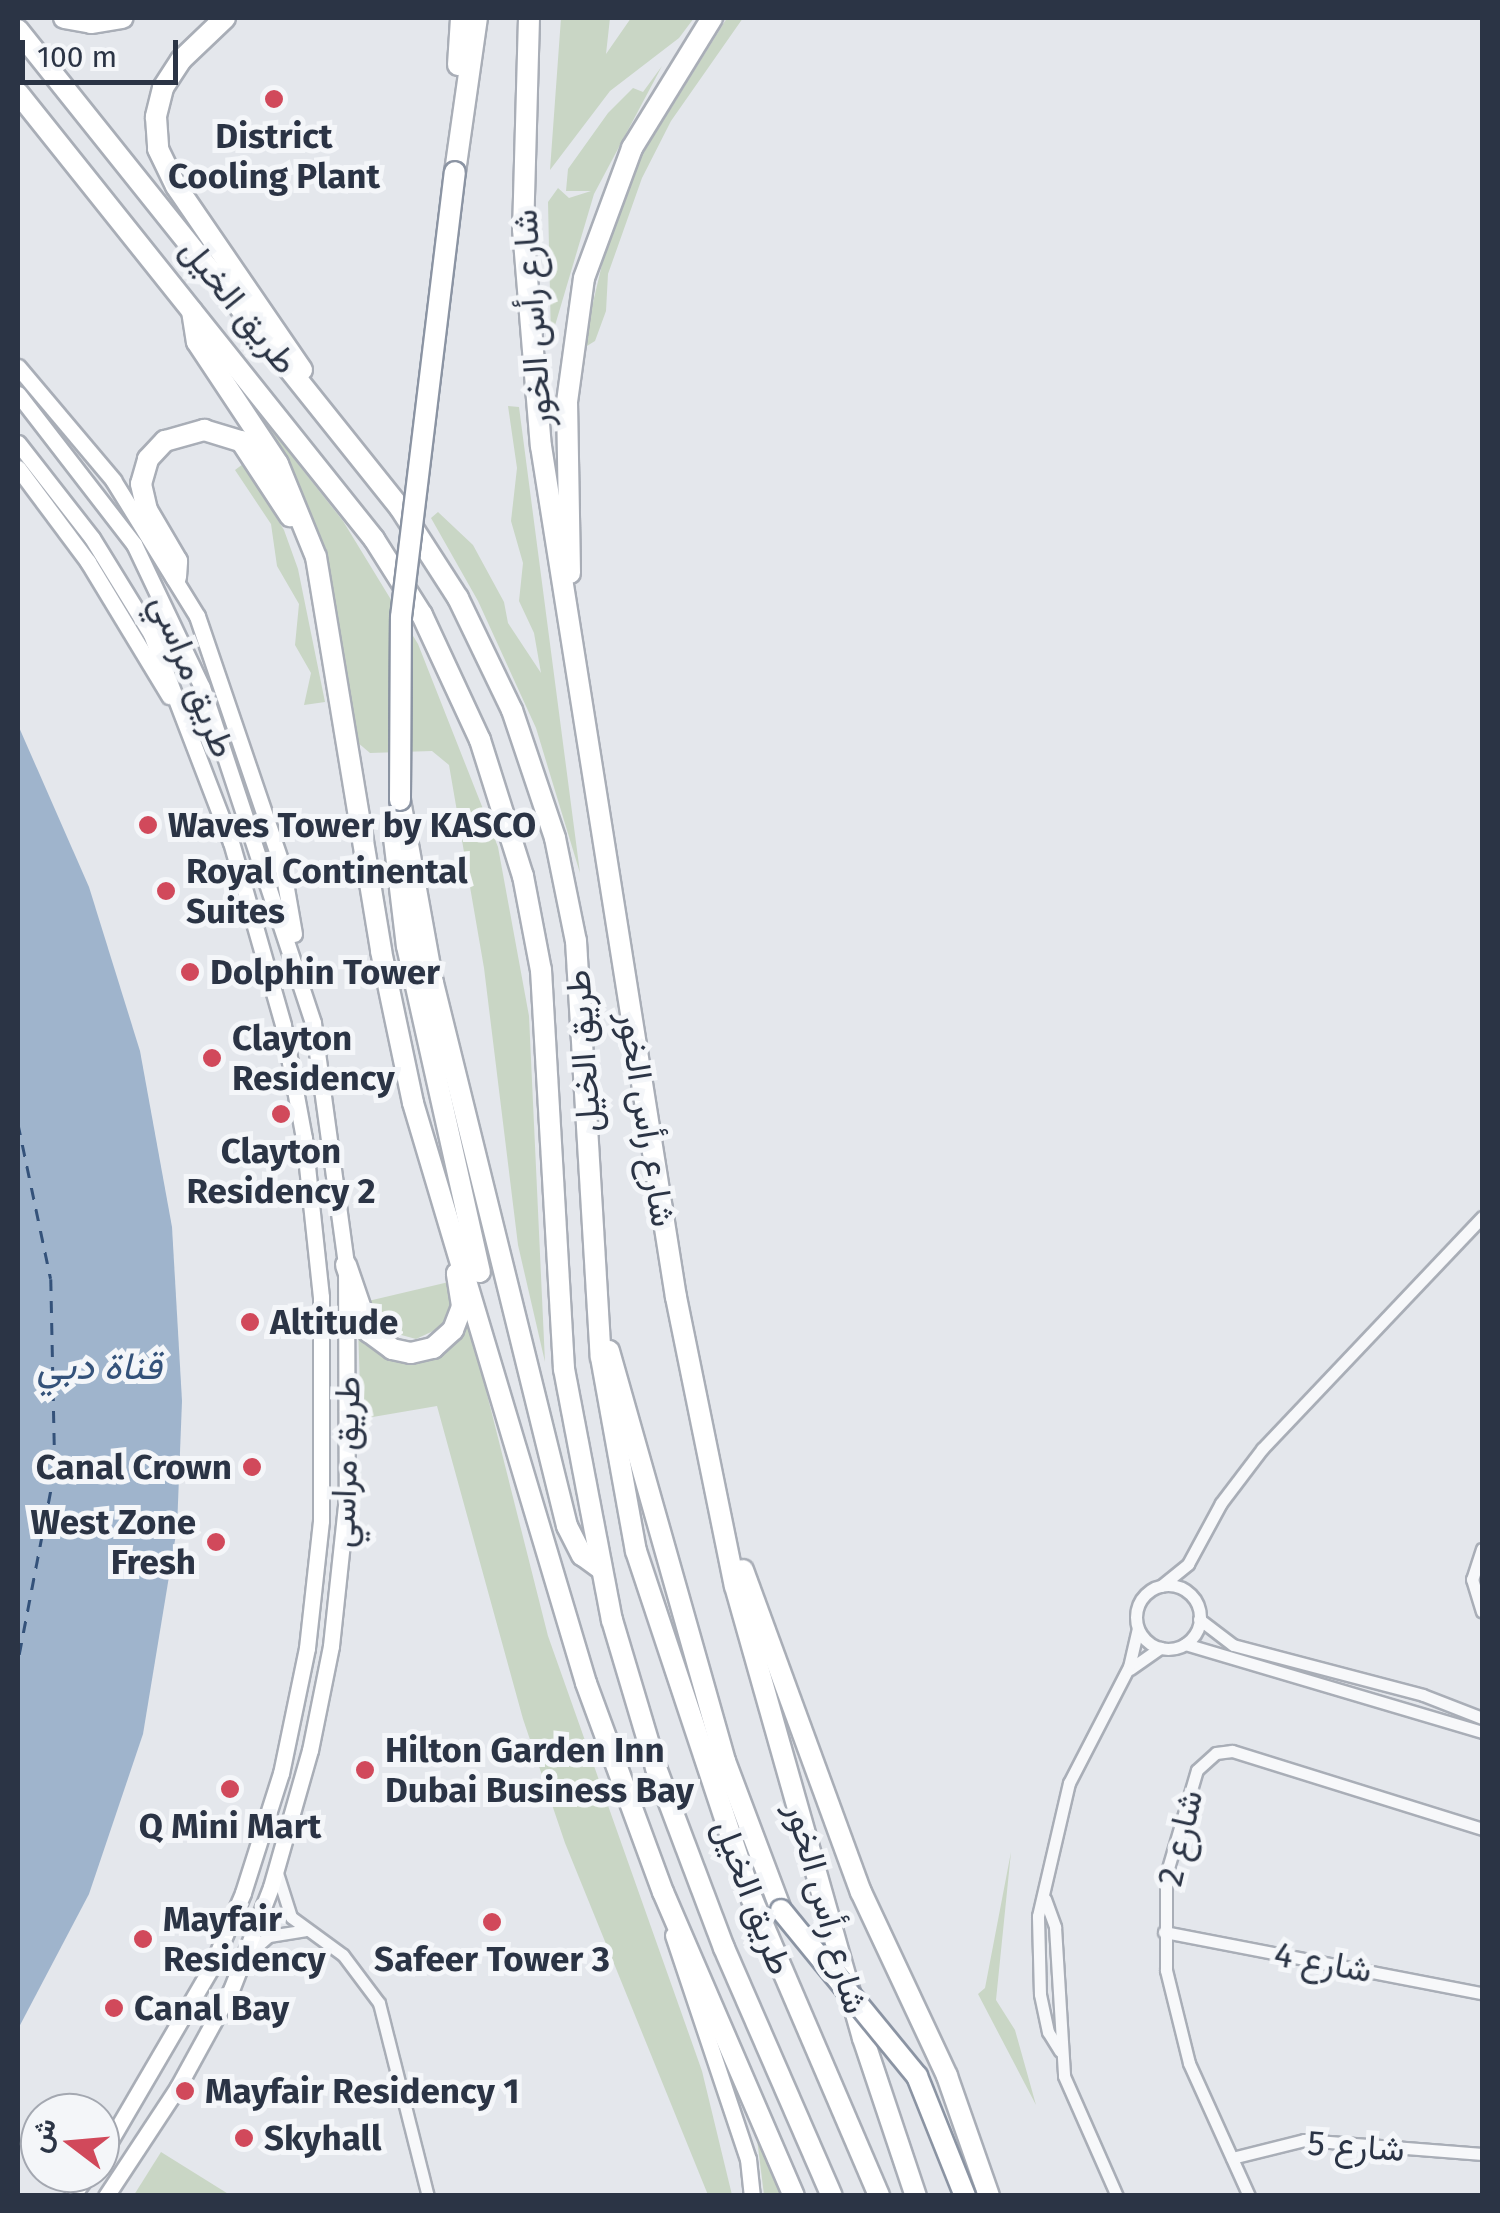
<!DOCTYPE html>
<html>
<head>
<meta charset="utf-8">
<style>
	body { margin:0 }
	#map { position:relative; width:1500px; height:2213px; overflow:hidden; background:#e4e7ec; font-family:"Fira Sans",Vazirmatn,sans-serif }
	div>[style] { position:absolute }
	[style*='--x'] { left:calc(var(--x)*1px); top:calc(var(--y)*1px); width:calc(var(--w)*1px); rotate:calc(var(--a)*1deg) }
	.green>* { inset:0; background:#c9d6c5 }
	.water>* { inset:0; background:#9fb4cc }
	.ferry>* { height:2.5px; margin-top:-1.25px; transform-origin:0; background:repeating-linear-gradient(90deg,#34527a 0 12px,transparent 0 22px) }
	.roads { filter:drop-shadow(2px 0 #a9aeb7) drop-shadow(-2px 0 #a9aeb7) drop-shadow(0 2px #a9aeb7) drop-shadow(0 -2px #a9aeb7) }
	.street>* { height:11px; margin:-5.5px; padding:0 5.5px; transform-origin:5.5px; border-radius:5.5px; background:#f7f8fa }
	.street>.ring { margin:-5.5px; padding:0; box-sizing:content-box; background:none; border:11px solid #f7f8fa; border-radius:50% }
	.secondary>* { height:15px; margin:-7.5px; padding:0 7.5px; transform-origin:7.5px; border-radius:7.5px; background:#fff }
	.highway>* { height:20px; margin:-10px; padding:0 10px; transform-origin:10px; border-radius:10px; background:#fff }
	.bridges { filter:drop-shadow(2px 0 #8b94a3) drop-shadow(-2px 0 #8b94a3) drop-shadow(0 2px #8b94a3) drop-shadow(0 -2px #8b94a3) }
	.highway-bridge>* { height:20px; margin:-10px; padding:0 10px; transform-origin:10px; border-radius:10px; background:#fff }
	.dots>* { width:28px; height:28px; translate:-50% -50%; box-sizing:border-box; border:5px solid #f4f6f9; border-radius:50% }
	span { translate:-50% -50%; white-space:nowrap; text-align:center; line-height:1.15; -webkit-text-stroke:10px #f4f6f9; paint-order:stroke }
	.poi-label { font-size:35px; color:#2b3445; font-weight:700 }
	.left { translate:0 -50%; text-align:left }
	.right { translate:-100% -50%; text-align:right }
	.street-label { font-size:35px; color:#2b3445 }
	.water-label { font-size:38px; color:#34527a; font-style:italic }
	.frame { position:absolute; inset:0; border:20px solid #2b3445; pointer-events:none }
	.north { position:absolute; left:20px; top:2093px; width:100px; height:100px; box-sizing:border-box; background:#f4f6f9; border:2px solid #a4a8b1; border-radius:50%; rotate:286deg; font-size:28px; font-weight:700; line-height:40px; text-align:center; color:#2b3445 }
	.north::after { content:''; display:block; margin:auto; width:35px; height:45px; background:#d1495b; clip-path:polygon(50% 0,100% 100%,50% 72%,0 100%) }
	.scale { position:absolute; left:20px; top:40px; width:158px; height:45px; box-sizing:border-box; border:5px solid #2b3445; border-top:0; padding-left:12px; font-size:30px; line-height:35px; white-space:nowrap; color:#2b3445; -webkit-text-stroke:8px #f4f6f9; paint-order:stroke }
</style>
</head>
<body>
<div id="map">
	<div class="green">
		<i style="clip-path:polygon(561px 18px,610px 18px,606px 54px,631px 18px,694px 18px,679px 38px,610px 91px,550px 170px)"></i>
		<i style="clip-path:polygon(727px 18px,743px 18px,671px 121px,642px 178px,608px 274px,606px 311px,595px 341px,582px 349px,604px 256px,637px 163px)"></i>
		<i style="clip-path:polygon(662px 66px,594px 194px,551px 339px,548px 202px,558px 188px,569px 198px,591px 191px,566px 191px,568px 169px,608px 113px,633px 88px,643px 92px)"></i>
		<i style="clip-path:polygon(508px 406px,519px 407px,580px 873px,536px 728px,478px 601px,431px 518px,438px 512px,473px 545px,504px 602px,508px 623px,541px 673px,534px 633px,519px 601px,523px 563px,511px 521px,517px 468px)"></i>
		<i style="clip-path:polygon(261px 417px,343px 521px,418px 644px,498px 847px,529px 1016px,545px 1362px,518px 1245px,484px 968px,449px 765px,432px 751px,370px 753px,357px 742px,326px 558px)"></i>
		<i style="clip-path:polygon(243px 464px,284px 530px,298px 569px,325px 702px,304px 705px,311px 673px,295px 645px,299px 604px,277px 566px,271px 524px,235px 470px)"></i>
		<i style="clip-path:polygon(453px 1281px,457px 1297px,444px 1326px,416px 1339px,383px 1330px,364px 1302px)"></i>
		<i style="clip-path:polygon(465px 1307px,548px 1636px,702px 2071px,732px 2195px,708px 2195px,565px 1843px,523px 1719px,437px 1406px,361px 1419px,358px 1326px,408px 1359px)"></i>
		<i style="clip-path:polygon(1011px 1852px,996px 2000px,1015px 2030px,1036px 2105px,978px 1994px,985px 1988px)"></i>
		<i style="clip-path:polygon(757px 2139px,782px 2195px,764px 2195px)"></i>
		<i style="clip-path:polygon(161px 2152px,230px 2195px,134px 2195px)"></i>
	</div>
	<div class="water">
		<i style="clip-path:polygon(18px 725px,89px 887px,140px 1051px,172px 1227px,182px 1401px,177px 1528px,143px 1734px,89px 1894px,18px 2029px)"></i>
	</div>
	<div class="ferry">
		<i style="--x:18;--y:1123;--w:159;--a:78.1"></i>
		<i style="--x:51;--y:1279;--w:191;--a:88.8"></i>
		<i style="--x:55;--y:1470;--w:197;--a:100.9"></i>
	</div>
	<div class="roads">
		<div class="street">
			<i style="--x:1482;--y:1549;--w:32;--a:108"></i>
			<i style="--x:1472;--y:1579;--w:34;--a:73"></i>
			<i class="ring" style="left:1136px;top:1585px;width:53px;height:53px"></i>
			<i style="--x:1161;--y:1586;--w:35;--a:-39"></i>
			<i style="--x:1188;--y:1564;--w:69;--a:-61.6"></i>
			<i style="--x:1221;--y:1503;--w:68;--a:-52.8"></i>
			<i style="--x:1262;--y:1449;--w:320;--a:-46.5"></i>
			<i style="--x:1199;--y:1619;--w:43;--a:37.4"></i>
			<i style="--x:1233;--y:1645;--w:196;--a:14.7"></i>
			<i style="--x:1423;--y:1695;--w:63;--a:21.3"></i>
			<i style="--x:1185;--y:1644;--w:310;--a:16.5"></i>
			<i style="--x:1130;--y:1669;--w:37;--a:-35"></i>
			<i style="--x:277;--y:1873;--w:46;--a:72.3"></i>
			<i style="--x:291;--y:1917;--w:64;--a:36.2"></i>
			<i style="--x:343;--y:1955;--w:60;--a:53.1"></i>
			<i style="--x:379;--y:2003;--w:199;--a:75.8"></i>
			<i style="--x:1045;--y:1899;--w:30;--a:70"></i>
			<i style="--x:1055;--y:1927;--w:149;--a:86.5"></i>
			<i style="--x:1064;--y:2076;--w:131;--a:66.2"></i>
			<i style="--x:1164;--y:1932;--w:324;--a:10.9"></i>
			<i style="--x:248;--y:1954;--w:28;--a:-41"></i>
			<i style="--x:269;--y:1936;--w:36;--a:-9"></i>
			<i style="--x:1060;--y:2051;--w:22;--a:-122"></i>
			<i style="--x:1048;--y:2032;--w:39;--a:-102"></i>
			<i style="--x:1040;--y:1994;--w:78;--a:-91.5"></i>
			<i style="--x:1038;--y:1916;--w:137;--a:-76.9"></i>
			<i style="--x:1069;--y:1783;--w:131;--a:-62.7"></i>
			<i style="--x:1129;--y:1667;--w:39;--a:-77"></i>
			<i style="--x:1232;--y:2158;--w:74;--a:-14"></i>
			<i style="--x:1304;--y:2140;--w:179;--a:4.5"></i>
			<i style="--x:1249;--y:2196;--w:146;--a:-114.3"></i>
			<i style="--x:1189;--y:2063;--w:96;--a:-103.9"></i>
			<i style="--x:1166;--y:1970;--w:95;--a:-90"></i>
			<i style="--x:1166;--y:1875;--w:109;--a:-73.6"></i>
			<i style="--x:1197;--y:1770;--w:25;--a:-42"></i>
			<i style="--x:1216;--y:1753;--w:16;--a:-7"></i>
			<i style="--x:1232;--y:1751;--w:262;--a:17.3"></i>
		</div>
		<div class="secondary">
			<i style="--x:18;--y:367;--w:148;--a:49.9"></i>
			<i style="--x:113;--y:480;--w:160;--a:58.3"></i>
			<i style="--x:197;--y:616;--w:263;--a:71.2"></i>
			<i style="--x:282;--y:865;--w:70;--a:80.1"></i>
			<i style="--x:18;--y:394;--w:190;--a:52.3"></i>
			<i style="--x:134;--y:544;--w:158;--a:64.6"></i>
			<i style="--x:202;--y:687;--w:354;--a:71.7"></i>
			<i style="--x:313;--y:1023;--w:244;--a:82.2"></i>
			<i style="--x:346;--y:1265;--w:231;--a:89.8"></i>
			<i style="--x:347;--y:1496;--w:151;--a:96.1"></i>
			<i style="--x:331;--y:1646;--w:106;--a:101.4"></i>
			<i style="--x:310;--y:1750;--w:142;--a:105.9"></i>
			<i style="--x:271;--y:1887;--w:110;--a:111.2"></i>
			<i style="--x:231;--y:1990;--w:111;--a:118.7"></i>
			<i style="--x:178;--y:2087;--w:131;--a:123.4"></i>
			<i style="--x:18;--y:443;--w:120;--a:52.1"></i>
			<i style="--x:92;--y:538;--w:113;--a:58.4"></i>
			<i style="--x:151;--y:634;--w:223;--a:69"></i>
			<i style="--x:231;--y:842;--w:190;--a:74.1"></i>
			<i style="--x:283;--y:1025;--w:115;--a:79.5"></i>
			<i style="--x:304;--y:1138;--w:160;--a:83.9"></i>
			<i style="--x:321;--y:1297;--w:224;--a:90"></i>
			<i style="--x:321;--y:1521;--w:128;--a:96.3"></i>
			<i style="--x:307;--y:1648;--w:128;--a:101.7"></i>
			<i style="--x:281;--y:1773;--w:126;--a:107.6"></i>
			<i style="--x:243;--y:1893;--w:82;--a:113.1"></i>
			<i style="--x:211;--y:1968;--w:220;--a:120.3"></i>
			<i style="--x:18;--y:468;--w:117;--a:53.3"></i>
			<i style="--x:88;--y:562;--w:157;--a:58.8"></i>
			<i style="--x:673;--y:1935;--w:236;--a:71.5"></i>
			<i style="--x:748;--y:2159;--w:37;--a:84"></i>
			<i style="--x:72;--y:2196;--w:29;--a:-54"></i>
		</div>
		<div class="highway">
			<i style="--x:64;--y:18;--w:27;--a:10"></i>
			<i style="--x:91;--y:23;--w:32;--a:-9"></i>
			<i style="--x:225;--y:18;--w:61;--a:136.3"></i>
			<i style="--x:181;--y:60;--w:33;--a:123"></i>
			<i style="--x:163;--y:88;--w:30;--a:104"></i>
			<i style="--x:156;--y:117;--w:32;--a:86"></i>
			<i style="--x:158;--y:149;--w:41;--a:64.1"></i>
			<i style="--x:176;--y:186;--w:223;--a:55.6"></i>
			<i style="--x:529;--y:18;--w:211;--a:91.6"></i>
			<i style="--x:523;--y:229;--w:218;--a:85.3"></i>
			<i style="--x:541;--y:446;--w:862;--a:80.99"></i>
			<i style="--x:676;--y:1297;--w:295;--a:78.5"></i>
			<i style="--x:735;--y:1586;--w:470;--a:74.2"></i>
			<i style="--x:863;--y:2038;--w:167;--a:71.5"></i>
			<i style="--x:18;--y:30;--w:612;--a:51.37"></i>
			<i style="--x:400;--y:508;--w:107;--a:57.2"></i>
			<i style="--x:458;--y:598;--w:124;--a:64.3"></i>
			<i style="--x:512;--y:710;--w:135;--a:71.4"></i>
			<i style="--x:555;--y:838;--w:105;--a:78.5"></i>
			<i style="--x:576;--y:941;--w:417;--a:86.6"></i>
			<i style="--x:601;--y:1357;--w:197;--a:79.8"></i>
			<i style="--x:636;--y:1551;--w:367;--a:71.6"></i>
			<i style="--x:752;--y:1899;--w:323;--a:66.8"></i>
			<i style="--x:458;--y:65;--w:47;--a:-86.3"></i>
			<i style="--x:18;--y:93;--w:571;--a:51.4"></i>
			<i style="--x:374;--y:539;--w:90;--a:57.7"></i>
			<i style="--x:422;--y:615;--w:138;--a:65.1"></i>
			<i style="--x:480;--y:740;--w:143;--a:72.5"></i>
			<i style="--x:523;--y:876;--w:96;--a:79.2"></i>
			<i style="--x:541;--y:970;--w:400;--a:86.7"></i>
			<i style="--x:564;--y:1369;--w:256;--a:79.2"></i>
			<i style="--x:612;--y:1620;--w:154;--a:73.4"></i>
			<i style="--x:656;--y:1768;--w:192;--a:69.3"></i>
			<i style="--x:724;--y:1948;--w:270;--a:66.5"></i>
			<i style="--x:455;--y:172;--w:156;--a:-81.9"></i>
			<i style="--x:192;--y:311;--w:31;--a:81"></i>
			<i style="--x:197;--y:342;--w:146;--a:56.4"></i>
			<i style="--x:278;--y:464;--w:100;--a:67.8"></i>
			<i style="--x:316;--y:557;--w:399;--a:80.6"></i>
			<i style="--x:381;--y:951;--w:155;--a:78.1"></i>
			<i style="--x:413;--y:1103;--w:605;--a:73.39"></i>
			<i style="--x:586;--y:1683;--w:223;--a:69.8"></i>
			<i style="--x:663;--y:1892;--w:331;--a:66.7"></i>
			<i style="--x:570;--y:573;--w:171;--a:-91"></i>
			<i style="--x:567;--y:402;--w:125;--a:-82.2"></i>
			<i style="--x:584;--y:278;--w:139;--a:-69.7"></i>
			<i style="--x:632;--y:148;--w:153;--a:-58.4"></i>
			<i style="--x:176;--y:577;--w:16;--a:-86"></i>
			<i style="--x:177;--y:561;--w:59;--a:-120.5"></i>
			<i style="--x:147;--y:510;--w:27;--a:-103"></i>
			<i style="--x:141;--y:484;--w:26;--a:-74"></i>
			<i style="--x:148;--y:459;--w:25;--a:-47"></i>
			<i style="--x:165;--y:441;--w:41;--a:-15.8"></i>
			<i style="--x:204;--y:430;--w:39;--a:17"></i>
			<i style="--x:241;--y:441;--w:90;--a:56.8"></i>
			<i style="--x:400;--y:800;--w:186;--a:79.8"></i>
			<i style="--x:433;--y:983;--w:559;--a:76.14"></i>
			<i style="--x:567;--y:1526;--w:33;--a:63"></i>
			<i style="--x:582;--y:1555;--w:22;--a:36"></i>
			<i style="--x:392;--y:821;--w:126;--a:83.2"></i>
			<i style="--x:407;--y:946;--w:334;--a:77.4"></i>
			<i style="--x:346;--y:1265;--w:71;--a:71.1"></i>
			<i style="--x:369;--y:1332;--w:29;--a:36"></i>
			<i style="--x:392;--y:1349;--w:19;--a:12"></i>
			<i style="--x:411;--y:1353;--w:23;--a:-13"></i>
			<i style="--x:433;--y:1348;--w:27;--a:-42"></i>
			<i style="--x:453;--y:1330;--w:26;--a:-69"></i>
			<i style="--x:462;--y:1306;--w:33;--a:-99"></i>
			<i style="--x:609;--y:1351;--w:426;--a:74.2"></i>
			<i style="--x:725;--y:1761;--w:159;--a:69.4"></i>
			<i style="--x:743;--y:1570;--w:343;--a:69.9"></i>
			<i style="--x:861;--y:1892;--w:203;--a:64.9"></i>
			<i style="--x:947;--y:2076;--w:127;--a:70.7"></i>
		</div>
	</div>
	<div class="bridges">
		<div class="highway-bridge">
			<i style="--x:400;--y:800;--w:183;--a:-89.7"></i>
			<i style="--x:401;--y:617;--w:448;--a:-83.1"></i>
			<i style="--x:781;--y:1910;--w:215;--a:50.7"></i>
			<i style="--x:917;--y:2076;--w:129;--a:68.2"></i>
		</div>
	</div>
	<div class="dots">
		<i style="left:274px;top:99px;background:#d1495b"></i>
		<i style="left:148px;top:825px;background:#d1495b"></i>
		<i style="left:166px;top:891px;background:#d1495b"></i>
		<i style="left:190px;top:972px;background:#d1495b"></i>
		<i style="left:212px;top:1058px;background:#d1495b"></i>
		<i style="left:281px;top:1114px;background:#d1495b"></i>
		<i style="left:250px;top:1322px;background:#d1495b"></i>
		<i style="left:252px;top:1467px;background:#d1495b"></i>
		<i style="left:216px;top:1542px;background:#d1495b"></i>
		<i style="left:365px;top:1770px;background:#d1495b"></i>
		<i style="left:230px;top:1789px;background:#d1495b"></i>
		<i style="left:492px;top:1922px;background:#d1495b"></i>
		<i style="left:143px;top:1939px;background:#d1495b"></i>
		<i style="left:114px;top:2008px;background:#d1495b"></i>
		<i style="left:185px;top:2091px;background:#d1495b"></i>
		<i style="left:244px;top:2138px;background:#d1495b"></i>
	</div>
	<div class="poi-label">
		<span style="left:274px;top:156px">District<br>Cooling Plant</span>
		<span class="left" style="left:168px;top:825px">Waves Tower by KASCO</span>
		<span class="left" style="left:186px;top:891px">Royal Continental<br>Suites</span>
		<span class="left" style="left:210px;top:972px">Dolphin Tower</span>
		<span class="left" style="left:232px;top:1058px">Clayton<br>Residency</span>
		<span style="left:281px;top:1171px">Clayton<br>Residency 2</span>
		<span class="left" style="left:270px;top:1322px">Altitude</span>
		<span class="right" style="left:232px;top:1467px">Canal Crown</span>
		<span class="right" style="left:196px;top:1542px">West Zone<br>Fresh</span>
		<span class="left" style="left:385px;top:1770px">Hilton Garden Inn<br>Dubai Business Bay</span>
		<span style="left:230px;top:1826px">Q Mini Mart</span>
		<span class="left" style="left:163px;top:1939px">Mayfair<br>Residency</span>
		<span style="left:492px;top:1959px">Safeer Tower 3</span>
		<span class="left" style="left:134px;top:2008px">Canal Bay</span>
		<span class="left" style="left:205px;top:2091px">Mayfair Residency 1</span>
		<span class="left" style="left:264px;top:2138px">Skyhall</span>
	</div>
	<div class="street-label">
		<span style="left:239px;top:306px;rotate:51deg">طريق الخيل</span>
		<span style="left:532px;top:318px;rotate:-94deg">شارع رأس الخور</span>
		<span style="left:193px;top:676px;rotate:68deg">طريق مراسي</span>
		<span style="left:583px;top:1051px;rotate:-94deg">طريق الخيل</span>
		<span style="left:647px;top:1119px;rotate:81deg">شارع رأس الخور</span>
		<span style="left:345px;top:1462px;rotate:-88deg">طريق مراسي</span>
		<span style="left:1180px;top:1838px;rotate:-77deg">شارع 2</span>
		<span style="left:753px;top:1897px;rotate:69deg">طريق الخيل</span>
		<span style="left:827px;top:1908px;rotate:74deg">شارع رأس الخور</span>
		<span style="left:1323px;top:1962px;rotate:10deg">شارع 4</span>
		<span style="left:1356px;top:2146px;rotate:4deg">شارع 5</span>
	</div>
	<div class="water-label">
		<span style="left:99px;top:1367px">قناة دبي</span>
	</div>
	<div class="frame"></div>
	<div class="north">ش</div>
	<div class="scale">100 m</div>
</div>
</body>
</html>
